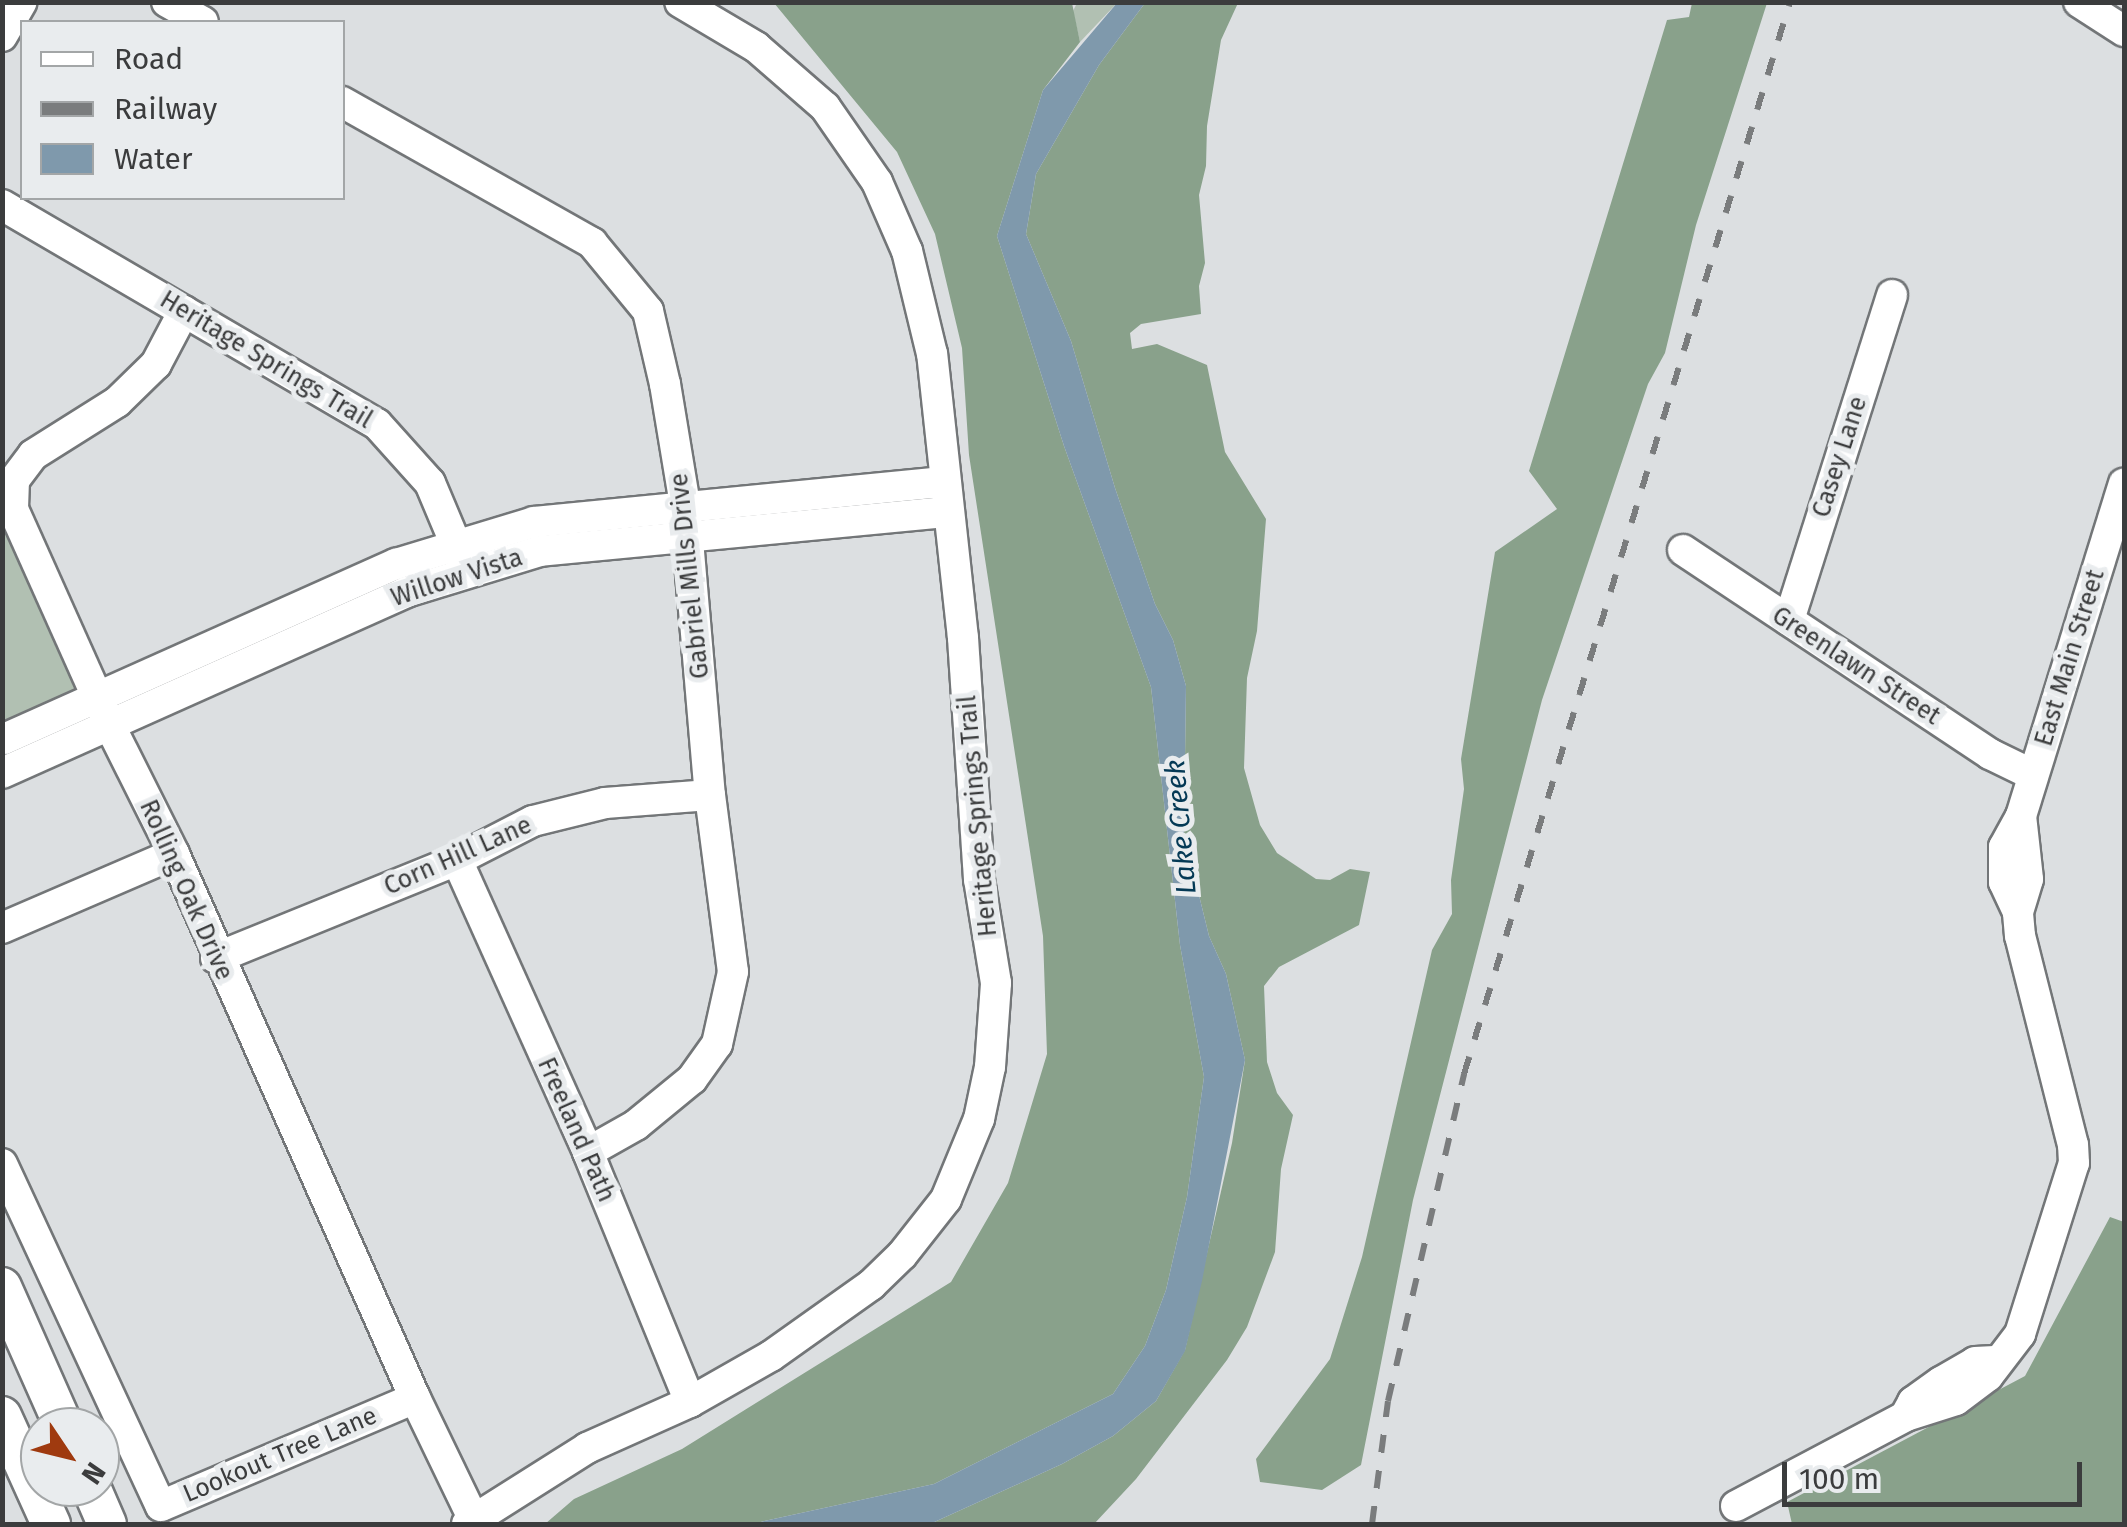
<!DOCTYPE html>
<html>
<head>
<meta charset="utf-8">
<style>
	body { margin:0 }
	#map { position:relative; width:2127px; height:1527px; overflow:hidden; background:#dcdfe1; font-family:"Fira Sans",sans-serif }
	div>[style] { position:absolute }
	[style*='--x'] { left:calc(var(--x)*1px); top:calc(var(--y)*1px); width:calc(var(--w)*1px); rotate:calc(var(--a)*1deg) }
	.green>* { inset:0; background:#b1c0b2 }
	.forest>* { inset:0; background:#89a18b }
	.water>* { inset:0; background:#7f99ac }
	.roads { filter:drop-shadow(2px 0 #737678) drop-shadow(-2px 0 #737678) drop-shadow(0 2px #737678) drop-shadow(0 -2px #737678) }
	.minor>* { height:30px; margin:-15px; padding:0 15px; transform-origin:15px; border-radius:15px; background:#fff }
	.major>* { height:38px; margin:-19px; padding:0 19px; transform-origin:19px; border-radius:19px; background:#fff }
	.rail>* { height:6px; margin-top:-3px; transform-origin:0; background:repeating-linear-gradient(90deg,#7a7c7d 0 18px,transparent 0 36px) }
	span { translate:-50% -50%; white-space:nowrap; text-align:center; line-height:1.15; -webkit-text-stroke:10px #e9ecee; paint-order:stroke }
	.street-label { font-size:25px; color:#3b3c3d }
	.water-label { font-size:28px; color:#043955; font-style:italic }
	.frame { position:absolute; inset:0; border:5px solid #3b3c3d; pointer-events:none }
	.legend { position:absolute; left:20px; top:20px; width:325px; height:180px; box-sizing:border-box; background:#e9ecee; border:2px solid #a3a6a7; margin:0; padding:12px 18px; list-style:none; font-size:30px; color:#3b3c3d }
	.legend li { display:flex; align-items:center; gap:20px; height:50px }
	.legend b { width:50px; border:2px solid #a3a6a7 }
	.north { position:absolute; left:20px; top:1407px; width:100px; height:100px; box-sizing:border-box; background:#e9ecee; border:2px solid #a3a6a7; border-radius:50%; rotate:125deg; font-size:28px; font-weight:700; line-height:40px; text-align:center; color:#3b3c3d }
	.north::after { content:''; display:block; margin:auto; width:35px; height:45px; background:#9f3a0f; clip-path:polygon(50% 0,100% 100%,50% 72%,0 100%) }
	.scale { position:absolute; left:1782px; top:1462px; width:300px; height:45px; box-sizing:border-box; border:5px solid #3b3c3d; border-top:0; padding-left:12px; font-size:30px; line-height:35px; white-space:nowrap; color:#3b3c3d; -webkit-text-stroke:8px #e9ecee; paint-order:stroke }
</style>
</head>
<body>
<div id="map">
	<div class="green">
		<i style="clip-path:polygon(1077px 3px,1117px 3px,1080px 42px,1073px 11px)"></i>
		<i style="clip-path:polygon(2px 500px,85px 687px,2px 734px)"></i>
	</div>
	<div class="forest">
		<i style="clip-path:polygon(774px 3px,1072px 3px,1080px 42px,1043px 90px,997px 236px,1064px 446px,1151px 687px,1180px 945px,1204px 1077px,1187px 1197px,1166px 1290px,1145px 1346px,1113px 1394px,934px 1484px,751px 1524px,545px 1524px,574px 1499px,682px 1449px,951px 1282px,1008px 1183px,1047px 1054px,1043px 936px,969px 455px,962px 348px,935px 234px,897px 152px)"></i>
		<i style="clip-path:polygon(1145px 3px,1238px 3px,1221px 40px,1207px 126px,1206px 166px,1199px 195px,1205px 263px,1199px 286px,1201px 314px,1141px 324px,1130px 333px,1132px 349px,1157px 344px,1207px 365px,1225px 452px,1266px 519px,1257px 631px,1247px 678px,1244px 768px,1260px 825px,1277px 853px,1316px 879px,1330px 880px,1350px 869px,1370px 872px,1359px 925px,1279px 967px,1264px 986px,1267px 1062px,1277px 1093px,1293px 1115px,1281px 1169px,1275px 1252px,1247px 1327px,1227px 1360px,1136px 1479px,1094px 1524px,930px 1524px,1062px 1464px,1113px 1436px,1156px 1401px,1185px 1350px,1232px 1143px,1245px 1060px,1226px 974px,1209px 936px,1184px 834px,1186px 686px,1173px 640px,1155px 604px,1115px 488px,1071px 341px,1026px 234px,1036px 174px,1099px 65px)"></i>
		<i style="clip-path:polygon(1692px 3px,1767px 3px,1696px 225px,1665px 353px,1648px 384px,1542px 700px,1413px 1200px,1361px 1465px,1322px 1490px,1260px 1482px,1256px 1459px,1330px 1359px,1362px 1257px,1432px 950px,1452px 914px,1451px 880px,1464px 789px,1461px 759px,1495px 552px,1557px 509px,1529px 471px,1667px 20px,1689px 17px)"></i>
		<i style="clip-path:polygon(2110px 1217px,2124px 1222px,2124px 1524px,1792px 1524px,1787px 1502px,2025px 1376px)"></i>
	</div>
	<div class="water">
		<i style="clip-path:polygon(1117px 3px,1145px 3px,1099px 65px,1036px 174px,1026px 234px,1071px 341px,1115px 488px,1155px 604px,1173px 640px,1186px 686px,1184px 834px,1209px 936px,1226px 974px,1245px 1060px,1202px 1281px,1185px 1351px,1156px 1401px,1113px 1436px,1062px 1464px,930px 1524px,751px 1524px,934px 1484px,1113px 1394px,1145px 1346px,1166px 1290px,1187px 1197px,1204px 1077px,1180px 945px,1151px 687px,1064px 446px,997px 236px,1043px 90px)"></i>
	</div>
	<div class="roads">
		<div class="minor">
			<i style="--x:167;--y:2;--w:41;--a:29.1"></i>
			<i style="--x:2079;--y:2;--w:54;--a:32.8"></i>
			<i style="--x:2;--y:36;--w:39;--a:-60"></i>
			<i style="--x:342;--y:102;--w:287;--a:29.4"></i>
			<i style="--x:592;--y:243;--w:88;--a:50.5"></i>
			<i style="--x:648;--y:311;--w:75;--a:76.9"></i>
			<i style="--x:665;--y:384;--w:123;--a:80.6"></i>
			<i style="--x:685;--y:505;--w:291;--a:85.1"></i>
			<i style="--x:710;--y:795;--w:178;--a:82.6"></i>
			<i style="--x:733;--y:972;--w:74;--a:102.5"></i>
			<i style="--x:717;--y:1044;--w:43;--a:125.5"></i>
			<i style="--x:692;--y:1079;--w:72;--a:140.6"></i>
			<i style="--x:636;--y:1125;--w:55;--a:150.6"></i>
			<i style="--x:2;--y:205;--w:434;--a:30.3"></i>
			<i style="--x:377;--y:424;--w:79;--a:48.1"></i>
			<i style="--x:430;--y:483;--w:88;--a:67.2"></i>
			<i style="--x:184;--y:311;--w:60;--a:117.8"></i>
			<i style="--x:156;--y:364;--w:54;--a:135.7"></i>
			<i style="--x:117;--y:402;--w:99;--a:147.8"></i>
			<i style="--x:33;--y:455;--w:31;--a:127"></i>
			<i style="--x:14;--y:480;--w:29;--a:92"></i>
			<i style="--x:13;--y:509;--w:235;--a:65.9"></i>
			<i style="--x:109;--y:724;--w:145;--a:63.4"></i>
			<i style="--x:174;--y:854;--w:595;--a:66.11"></i>
			<i style="--x:415;--y:1398;--w:136;--a:64.2"></i>
			<i style="--x:1683;--y:550;--w:369;--a:33.6"></i>
			<i style="--x:1990;--y:754;--w:48;--a:26"></i>
			<i style="--x:1789;--y:620;--w:341;--a:-72.4"></i>
			<i style="--x:2;--y:740;--w:432;--a:-24.1"></i>
			<i style="--x:396;--y:564;--w:144;--a:-16.9"></i>
			<i style="--x:534;--y:522;--w:412;--a:-5.6"></i>
			<i style="--x:2;--y:773;--w:443;--a:-24.1"></i>
			<i style="--x:406;--y:592;--w:140;--a:-17"></i>
			<i style="--x:540;--y:551;--w:408;--a:-5.5"></i>
			<i style="--x:457;--y:860;--w:320;--a:65.8"></i>
			<i style="--x:588;--y:1152;--w:270;--a:67.8"></i>
			<i style="--x:2018;--y:912;--w:33;--a:-115"></i>
			<i style="--x:2004;--y:882;--w:35;--a:-90"></i>
			<i style="--x:2004;--y:847;--w:35;--a:-61"></i>
			<i style="--x:2021;--y:816;--w:348;--a:-72.8"></i>
			<i style="--x:2;--y:928;--w:187;--a:-23.3"></i>
			<i style="--x:216;--y:958;--w:260;--a:-22.1"></i>
			<i style="--x:457;--y:860;--w:85;--a:-27.2"></i>
			<i style="--x:533;--y:821;--w:74;--a:-14"></i>
			<i style="--x:605;--y:803;--w:105;--a:-4.4"></i>
			<i style="--x:2;--y:1164;--w:377;--a:65.1"></i>
			<i style="--x:161;--y:1506;--w:276;--a:-23"></i>
			<i style="--x:1907;--y:1413;--w:13;--a:-61"></i>
			<i style="--x:1913;--y:1402;--w:34;--a:-36"></i>
			<i style="--x:1941;--y:1382;--w:39;--a:-30"></i>
			<i style="--x:1975;--y:1362;--w:20;--a:-3"></i>
			<i style="--x:1736;--y:1506;--w:192;--a:-27.9"></i>
			<i style="--x:1906;--y:1416;--w:52;--a:-17.7"></i>
			<i style="--x:1956;--y:1400;--w:40;--a:-37"></i>
			<i style="--x:1988;--y:1376;--w:53;--a:-52.7"></i>
			<i style="--x:2020;--y:1334;--w:179;--a:-72.5"></i>
			<i style="--x:2074;--y:1163;--w:18;--a:-93"></i>
			<i style="--x:2073;--y:1145;--w:216;--a:-104.2"></i>
			<i style="--x:2020;--y:936;--w:24;--a:-95"></i>
			<i style="--x:2018;--y:912;--w:34;--a:-73"></i>
			<i style="--x:2028;--y:879;--w:63;--a:-96.3"></i>
			<i style="--x:467;--y:1524;--w:142;--a:-32.3"></i>
			<i style="--x:587;--y:1448;--w:113;--a:-24.1"></i>
			<i style="--x:690;--y:1402;--w:93;--a:-29.6"></i>
			<i style="--x:771;--y:1356;--w:123;--a:-35.4"></i>
			<i style="--x:871;--y:1285;--w:43;--a:-44.1"></i>
			<i style="--x:902;--y:1255;--w:71;--a:-51.8"></i>
			<i style="--x:946;--y:1199;--w:87;--a:-67.6"></i>
			<i style="--x:979;--y:1119;--w:53;--a:-78.1"></i>
			<i style="--x:990;--y:1067;--w:84;--a:-85.9"></i>
			<i style="--x:996;--y:983;--w:105;--a:-99.3"></i>
			<i style="--x:979;--y:879;--w:242;--a:-93.8"></i>
			<i style="--x:963;--y:638;--w:286;--a:-96.2"></i>
			<i style="--x:932;--y:354;--w:106;--a:-103.6"></i>
			<i style="--x:907;--y:251;--w:75;--a:-113.5"></i>
			<i style="--x:877;--y:182;--w:91;--a:-124.7"></i>
			<i style="--x:825;--y:107;--w:91;--a:-139"></i>
			<i style="--x:756;--y:47;--w:88;--a:-149.4"></i>
		</div>
		<div class="major">
			<i style="--x:2;--y:1287;--w:153;--a:66.1"></i>
			<i style="--x:2;--y:1416;--w:119;--a:65.6"></i>
			<i style="--x:91;--y:1487;--w:40;--a:66.6"></i>
		</div>
	</div>
	<div class="rail">
		<i style="--x:1372;--y:1524;--w:124;--a:-82.6"></i>
		<i style="--x:1388;--y:1401;--w:336;--a:-76.9"></i>
		<i style="--x:1464;--y:1074;--w:1120;--a:-73.09"></i>
	</div>
	<div class="street-label">
		<span style="left:266px;top:360px;rotate:31deg">Heritage Springs Trail</span>
		<span style="left:1840px;top:457px;rotate:-72deg">Casey Lane</span>
		<span style="left:690px;top:576px;rotate:-96deg">Gabriel Mills Drive</span>
		<span style="left:457px;top:578px;rotate:-18deg">Willow Vista</span>
		<span style="left:2070px;top:658px;rotate:-73deg">East Main Street</span>
		<span style="left:1856px;top:666px;rotate:33deg">Greenlawn Street</span>
		<span style="left:978px;top:816px;rotate:-95deg">Heritage Springs Trail</span>
		<span style="left:458px;top:856px;rotate:-24deg">Corn Hill Lane</span>
		<span style="left:186px;top:890px;rotate:66deg">Rolling Oak Drive</span>
		<span style="left:576px;top:1130px;rotate:66deg">Freeland Path</span>
		<span style="left:280px;top:1455px;rotate:-23deg">Lookout Tree Lane</span>
	</div>
	<div class="water-label">
		<span style="left:1181px;top:827px;rotate:-95deg">Lake Creek</span>
	</div>
	<div class="frame"></div>
	<ul class="legend">
	<li><b style="height:12px;background:#fff"></b>Road</li>
	<li><b style="height:12px;background:#7a7c7d"></b>Railway</li>
	<li><b style="height:28px;background:#7f99ac"></b>Water</li>
	</ul>
	<div class="north">N</div>
	<div class="scale">100 m</div>
</div>
</body>
</html>
